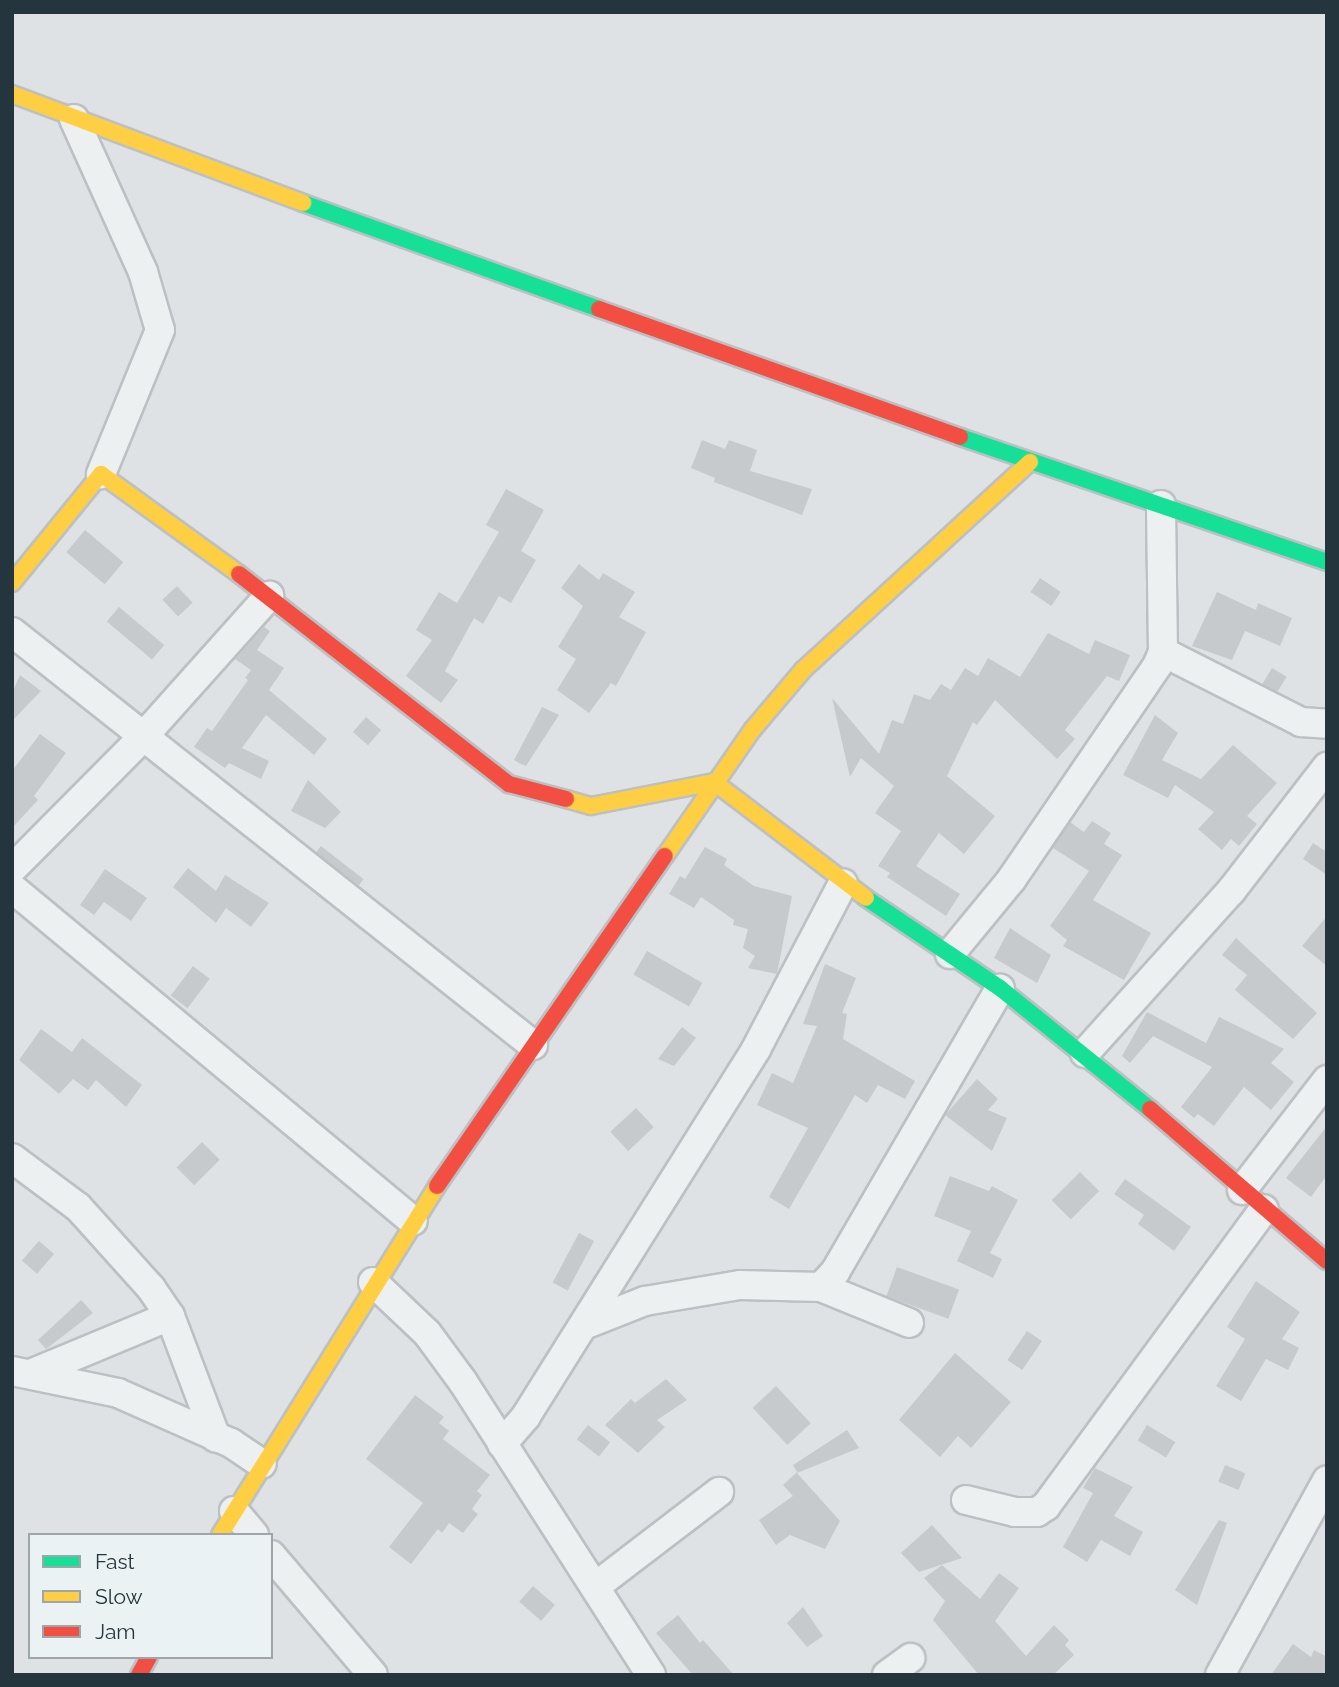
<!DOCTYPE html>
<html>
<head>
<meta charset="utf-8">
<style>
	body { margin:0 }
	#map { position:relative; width:1339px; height:1687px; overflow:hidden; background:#dfe2e4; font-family:Raleway,sans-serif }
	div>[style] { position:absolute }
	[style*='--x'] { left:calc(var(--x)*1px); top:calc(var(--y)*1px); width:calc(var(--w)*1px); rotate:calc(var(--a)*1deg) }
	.building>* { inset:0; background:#c7cacc; transform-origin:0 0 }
	.roads { filter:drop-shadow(2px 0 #bdc0c2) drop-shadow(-2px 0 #bdc0c2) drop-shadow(0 2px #bdc0c2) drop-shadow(0 -2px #bdc0c2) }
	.street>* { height:28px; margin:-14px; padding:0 14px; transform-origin:14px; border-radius:14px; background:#edf0f1 }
	.fast>* { height:16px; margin:-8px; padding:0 8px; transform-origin:8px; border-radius:8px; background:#16e098 }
	.slow>* { height:16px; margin:-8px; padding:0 8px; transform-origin:8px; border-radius:8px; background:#ffcf43 }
	.jam>* { height:16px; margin:-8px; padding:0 8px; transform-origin:8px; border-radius:8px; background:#f24e42 }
	span { translate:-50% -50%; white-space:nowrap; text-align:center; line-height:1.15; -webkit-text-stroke:7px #ebf2f4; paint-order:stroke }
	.frame { position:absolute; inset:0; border:14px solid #25353d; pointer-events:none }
	.legend { position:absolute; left:28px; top:1533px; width:245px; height:126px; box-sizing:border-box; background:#ebf2f4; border:2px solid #9ca6ab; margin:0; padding:9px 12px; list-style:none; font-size:21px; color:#25353d }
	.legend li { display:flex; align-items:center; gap:14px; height:35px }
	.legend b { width:35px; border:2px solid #9ca6ab }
</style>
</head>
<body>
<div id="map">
	<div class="building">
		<i style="clip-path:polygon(702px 440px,725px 449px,729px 440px,757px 450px,750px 471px,812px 489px,802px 515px,714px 482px,715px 478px,691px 468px)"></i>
		<i style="clip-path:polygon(506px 489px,544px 510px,521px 551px,536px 560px,511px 603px,499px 596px,483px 624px,474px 618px,445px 671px,458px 680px,441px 703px,406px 676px,432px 640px,416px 630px,439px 592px,457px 603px,499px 532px,486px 525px)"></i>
		<i style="left:85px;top:530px;width:50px;height:29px;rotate:40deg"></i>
		<i style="clip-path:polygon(579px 564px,599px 580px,603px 573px,635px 592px,619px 617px,646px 632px,616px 686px,611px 683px,589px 713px,557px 690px,576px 659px,558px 647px,583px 606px,561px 588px)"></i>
		<i style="left:1040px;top:578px;width:25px;height:17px;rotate:34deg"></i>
		<i style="left:177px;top:586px;width:23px;height:20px;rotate:47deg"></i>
		<i style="clip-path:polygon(1217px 592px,1256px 610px,1258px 603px,1292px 618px,1280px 646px,1245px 631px,1232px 660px,1192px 646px)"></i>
		<i style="left:119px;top:607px;width:59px;height:19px;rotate:40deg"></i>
		<i style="clip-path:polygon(264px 627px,270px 631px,257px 650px,284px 668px,269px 690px,327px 739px,314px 755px,266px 715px,242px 748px,269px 761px,261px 779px,229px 763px,225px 768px,194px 747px,207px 728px,212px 731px,248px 680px,245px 678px,251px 670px,235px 659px)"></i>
		<i style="clip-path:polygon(1048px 633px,1089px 654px,1095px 640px,1130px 655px,1119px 681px,1107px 676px,1065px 730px,1075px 739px,1057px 759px,995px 700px,977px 725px,973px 722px,947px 776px,995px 816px,964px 854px,939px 833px,916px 866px,960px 894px,946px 916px,887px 877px,890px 873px,878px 866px,901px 831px,875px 813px,894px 786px,861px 758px,850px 777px,832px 698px,879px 754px,892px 720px,903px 724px,914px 694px,930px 700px,941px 684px,951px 690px,965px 668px,978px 676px,988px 658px,1020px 677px)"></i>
		<i style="left:1272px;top:668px;width:17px;height:19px;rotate:31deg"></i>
		<i style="clip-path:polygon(20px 675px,41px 691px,12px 721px,12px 693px)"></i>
		<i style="clip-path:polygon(542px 707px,559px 715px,526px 766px,521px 764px,514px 760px)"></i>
		<i style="clip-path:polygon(1155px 715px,1178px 733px,1162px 760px,1201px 779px,1233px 745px,1277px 783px,1247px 816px,1257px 824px,1239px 846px,1231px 839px,1222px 850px,1198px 829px,1214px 812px,1175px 785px,1168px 798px,1123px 775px)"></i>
		<i style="left:366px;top:717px;width:20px;height:20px;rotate:41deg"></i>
		<i style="clip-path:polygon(40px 734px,66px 753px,34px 796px,38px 800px,12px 828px,12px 771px)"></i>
		<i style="clip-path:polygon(308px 780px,341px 812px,325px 828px,291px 811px)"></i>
		<i style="clip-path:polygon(1092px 821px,1111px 833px,1104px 844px,1122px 855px,1093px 900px,1151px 933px,1124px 980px,1063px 946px,1067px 940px,1050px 926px,1089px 871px,1053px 848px,1070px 822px,1084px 832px)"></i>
		<i style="clip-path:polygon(1313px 843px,1327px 852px,1327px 875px,1303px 859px)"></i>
		<i style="left:321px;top:846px;width:54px;height:8px;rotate:38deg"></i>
		<i style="clip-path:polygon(705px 847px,727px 859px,724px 865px,754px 886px,792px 896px,777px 974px,748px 968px,755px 956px,743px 948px,748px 929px,733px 925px,734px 920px,701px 897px,694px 908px,669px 894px,680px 876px,685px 879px)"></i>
		<i style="clip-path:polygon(188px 868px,216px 891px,225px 875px,269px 903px,251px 927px,226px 908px,216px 923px,173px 887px)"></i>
		<i style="clip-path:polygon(105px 869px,147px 898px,131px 921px,104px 902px,94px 915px,80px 905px)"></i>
		<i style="clip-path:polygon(1327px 916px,1327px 966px,1302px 946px)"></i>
		<i style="clip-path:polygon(1010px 928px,1051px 955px,1037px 983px,994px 958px)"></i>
		<i style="clip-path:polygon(1236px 938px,1317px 1013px,1293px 1039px,1235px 990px,1247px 975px,1222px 955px)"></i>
		<i style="left:647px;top:951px;width:64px;height:27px;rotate:30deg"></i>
		<i style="clip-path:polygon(825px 964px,856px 978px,842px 1013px,847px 1014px,843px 1039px,915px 1081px,905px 1099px,878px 1085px,867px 1103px,855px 1095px,789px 1209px,769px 1197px,808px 1128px,757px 1105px,772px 1073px,793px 1083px,817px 1026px,803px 1024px)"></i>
		<i style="left:193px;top:966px;width:21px;height:37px;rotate:37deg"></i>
		<i style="clip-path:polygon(1147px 1012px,1206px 1043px,1219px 1017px,1284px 1049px,1271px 1063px,1294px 1082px,1271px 1110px,1244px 1087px,1214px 1126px,1198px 1114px,1194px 1118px,1181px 1107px,1212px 1067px,1153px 1036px,1130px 1063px,1122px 1056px)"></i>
		<i style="clip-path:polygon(682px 1027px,696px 1038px,674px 1066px,658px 1059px)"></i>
		<i style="clip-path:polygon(41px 1029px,72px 1052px,82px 1038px,142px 1085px,126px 1107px,96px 1080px,88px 1090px,73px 1079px,59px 1094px,19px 1060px)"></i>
		<i style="clip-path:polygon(977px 1079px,998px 1099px,988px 1110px,1007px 1118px,992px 1151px,945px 1115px)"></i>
		<i style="left:636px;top:1108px;width:26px;height:35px;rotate:47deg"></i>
		<i style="clip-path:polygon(1327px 1126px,1327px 1175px,1311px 1197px,1286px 1178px)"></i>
		<i style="left:202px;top:1142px;width:25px;height:36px;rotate:45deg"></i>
		<i style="left:1080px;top:1172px;width:27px;height:40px;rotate:45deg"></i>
		<i style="clip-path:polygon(950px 1176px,989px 1191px,992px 1186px,1018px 1200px,990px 1253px,1002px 1259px,993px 1278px,957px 1261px,971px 1231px,934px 1216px)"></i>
		<i style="clip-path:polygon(1125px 1179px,1191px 1227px,1174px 1251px,1138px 1224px,1144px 1215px,1114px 1194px)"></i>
		<i style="left:579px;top:1233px;width:17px;height:56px;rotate:28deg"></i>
		<i style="left:39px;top:1241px;width:20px;height:26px;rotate:41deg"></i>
		<i style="left:897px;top:1267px;width:66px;height:31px;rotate:20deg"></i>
		<i style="clip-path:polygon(1256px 1281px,1300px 1312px,1282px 1339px,1299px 1348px,1288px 1370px,1266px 1359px,1241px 1401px,1216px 1386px,1245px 1339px,1227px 1327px)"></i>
		<i style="clip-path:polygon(81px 1300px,93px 1313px,46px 1349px,38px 1340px)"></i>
		<i style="left:1027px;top:1331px;width:18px;height:35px;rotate:34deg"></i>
		<i style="clip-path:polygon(955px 1353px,1011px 1402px,971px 1448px,958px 1436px,940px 1457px,899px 1420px)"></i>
		<i style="clip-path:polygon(666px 1379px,687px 1400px,657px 1420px,665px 1427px,638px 1453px,605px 1425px,631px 1399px,635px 1403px)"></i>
		<i style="left:776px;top:1386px;width:51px;height:32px;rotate:47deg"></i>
		<i style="clip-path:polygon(415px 1395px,444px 1417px,439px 1423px,449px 1431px,443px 1439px,490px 1475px,477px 1491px,482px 1495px,472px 1509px,478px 1514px,463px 1533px,449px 1523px,442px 1533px,438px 1529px,411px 1564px,389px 1547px,423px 1503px,366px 1459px)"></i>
		<i style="left:588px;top:1425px;width:28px;height:18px;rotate:38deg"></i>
		<i style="left:1147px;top:1425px;width:33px;height:18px;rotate:31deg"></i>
		<i style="clip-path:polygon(847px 1430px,859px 1448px,797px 1473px,840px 1521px,825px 1549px,790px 1535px,776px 1545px,759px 1520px,793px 1496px,783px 1485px,797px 1472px,793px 1465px)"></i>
		<i style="left:1225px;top:1465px;width:22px;height:18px;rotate:22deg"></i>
		<i style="clip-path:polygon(1095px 1468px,1133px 1487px,1114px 1516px,1143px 1532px,1130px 1556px,1101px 1540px,1087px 1562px,1063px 1547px,1093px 1493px,1083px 1488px)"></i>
		<i style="clip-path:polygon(1219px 1520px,1227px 1523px,1197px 1605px,1175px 1590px)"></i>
		<i style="clip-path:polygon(932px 1525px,962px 1558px,919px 1572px,901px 1553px)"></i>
		<i style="clip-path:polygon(942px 1565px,980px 1599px,999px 1573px,1019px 1588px,995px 1621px,1026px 1656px,1054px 1625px,1069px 1640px,1065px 1645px,1074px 1655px,1053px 1675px,979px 1675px,933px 1620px,945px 1601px,924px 1578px)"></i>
		<i style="left:533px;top:1586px;width:29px;height:21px;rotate:41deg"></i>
		<i style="clip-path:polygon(803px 1607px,823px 1636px,807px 1647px,787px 1623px)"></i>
		<i style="clip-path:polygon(678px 1615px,700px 1643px,703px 1640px,734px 1675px,693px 1675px,656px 1633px)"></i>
		<i style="clip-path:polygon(1293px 1644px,1311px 1657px,1314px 1650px,1327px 1657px,1327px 1675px,1271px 1675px)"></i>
	</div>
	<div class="roads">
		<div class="street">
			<i style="--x:74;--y:119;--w:168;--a:65.7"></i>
			<i style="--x:143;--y:272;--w:60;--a:73.7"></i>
			<i style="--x:160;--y:330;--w:156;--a:112.3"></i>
			<i style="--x:12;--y:632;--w:665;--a:38.4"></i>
			<i style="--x:1163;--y:652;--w:155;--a:26.9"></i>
			<i style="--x:1301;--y:722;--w:26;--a:4"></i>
			<i style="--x:12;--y:869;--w:185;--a:-45.2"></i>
			<i style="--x:142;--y:738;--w:191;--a:-48.2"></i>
			<i style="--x:12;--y:888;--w:521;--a:39.71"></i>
			<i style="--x:950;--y:954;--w:96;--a:-50.5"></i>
			<i style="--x:1011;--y:880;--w:259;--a:-55.7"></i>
			<i style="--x:1157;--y:666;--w:15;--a:-67"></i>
			<i style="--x:1163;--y:652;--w:147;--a:-90.8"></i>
			<i style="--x:1085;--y:1053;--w:218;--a:-48"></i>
			<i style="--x:1231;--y:891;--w:157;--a:-52.3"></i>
			<i style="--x:12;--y:1158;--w:82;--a:36.6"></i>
			<i style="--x:78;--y:1207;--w:109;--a:48"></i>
			<i style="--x:151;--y:1288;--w:34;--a:56"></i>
			<i style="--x:170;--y:1316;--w:130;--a:69.3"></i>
			<i style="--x:1242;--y:1190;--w:139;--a:-52.3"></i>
			<i style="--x:373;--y:1282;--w:74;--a:43.4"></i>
			<i style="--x:427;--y:1333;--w:61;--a:53.7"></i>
			<i style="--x:463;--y:1382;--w:348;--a:57.3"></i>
			<i style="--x:821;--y:1287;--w:21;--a:-47"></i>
			<i style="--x:835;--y:1272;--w:328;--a:-59.8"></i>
			<i style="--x:584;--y:1325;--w:66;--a:-21.5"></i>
			<i style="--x:645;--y:1301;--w:96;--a:-9.6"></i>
			<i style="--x:740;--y:1285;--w:81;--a:1.4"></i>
			<i style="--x:821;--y:1287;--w:95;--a:22.2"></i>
			<i style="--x:12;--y:1371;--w:108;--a:11.7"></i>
			<i style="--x:118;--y:1393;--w:124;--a:23.9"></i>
			<i style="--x:231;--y:1443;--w:37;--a:34"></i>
			<i style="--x:33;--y:1373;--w:148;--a:-22.6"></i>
			<i style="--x:502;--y:1444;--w:37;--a:-49"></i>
			<i style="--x:526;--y:1416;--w:433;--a:-57.9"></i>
			<i style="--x:756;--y:1049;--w:187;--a:-62.3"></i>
			<i style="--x:966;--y:1500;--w:50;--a:13.8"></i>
			<i style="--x:1015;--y:1512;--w:22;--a:0"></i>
			<i style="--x:1037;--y:1512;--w:11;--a:-34"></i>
			<i style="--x:1046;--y:1506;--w:368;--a:-53.7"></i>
			<i style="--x:234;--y:1511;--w:31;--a:50"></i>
			<i style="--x:271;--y:1555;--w:157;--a:49.6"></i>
			<i style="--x:596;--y:1586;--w:155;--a:-37.4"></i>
			<i style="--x:887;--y:1675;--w:29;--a:-36"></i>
			<i style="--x:1220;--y:1675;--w:222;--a:-61.2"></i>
		</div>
		<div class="fast">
			<i style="--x:303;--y:203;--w:314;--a:19.7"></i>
			<i style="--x:960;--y:437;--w:388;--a:18.8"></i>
			<i style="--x:866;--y:898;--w:161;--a:33.9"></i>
			<i style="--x:1000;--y:988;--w:193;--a:38.9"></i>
		</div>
		<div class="slow">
			<i style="--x:12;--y:94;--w:311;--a:20.5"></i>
			<i style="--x:12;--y:583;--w:141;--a:-50.8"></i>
			<i style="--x:101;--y:474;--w:170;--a:35.9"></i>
			<i style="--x:566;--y:799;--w:26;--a:16"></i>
			<i style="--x:591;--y:806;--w:125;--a:-11"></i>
			<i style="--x:714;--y:782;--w:191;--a:37.3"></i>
			<i style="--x:665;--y:856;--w:155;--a:-55.3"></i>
			<i style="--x:753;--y:729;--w:77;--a:-49.7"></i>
			<i style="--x:803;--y:670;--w:308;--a:-42.5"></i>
			<i style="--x:220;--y:1535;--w:411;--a:-58.1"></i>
		</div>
		<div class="jam">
			<i style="--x:599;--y:309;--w:383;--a:19.5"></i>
			<i style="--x:239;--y:574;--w:342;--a:37.9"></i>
			<i style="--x:509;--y:784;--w:59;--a:14.7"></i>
			<i style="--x:1150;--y:1109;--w:233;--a:40.7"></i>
			<i style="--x:437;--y:1186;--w:401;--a:-55.4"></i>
			<i style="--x:139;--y:1675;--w:21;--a:-61"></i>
		</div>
	</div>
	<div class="frame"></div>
	<ul class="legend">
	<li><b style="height:9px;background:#16e098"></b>Fast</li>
	<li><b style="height:9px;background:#ffcf43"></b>Slow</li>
	<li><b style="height:9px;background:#f24e42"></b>Jam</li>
	</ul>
</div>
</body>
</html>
